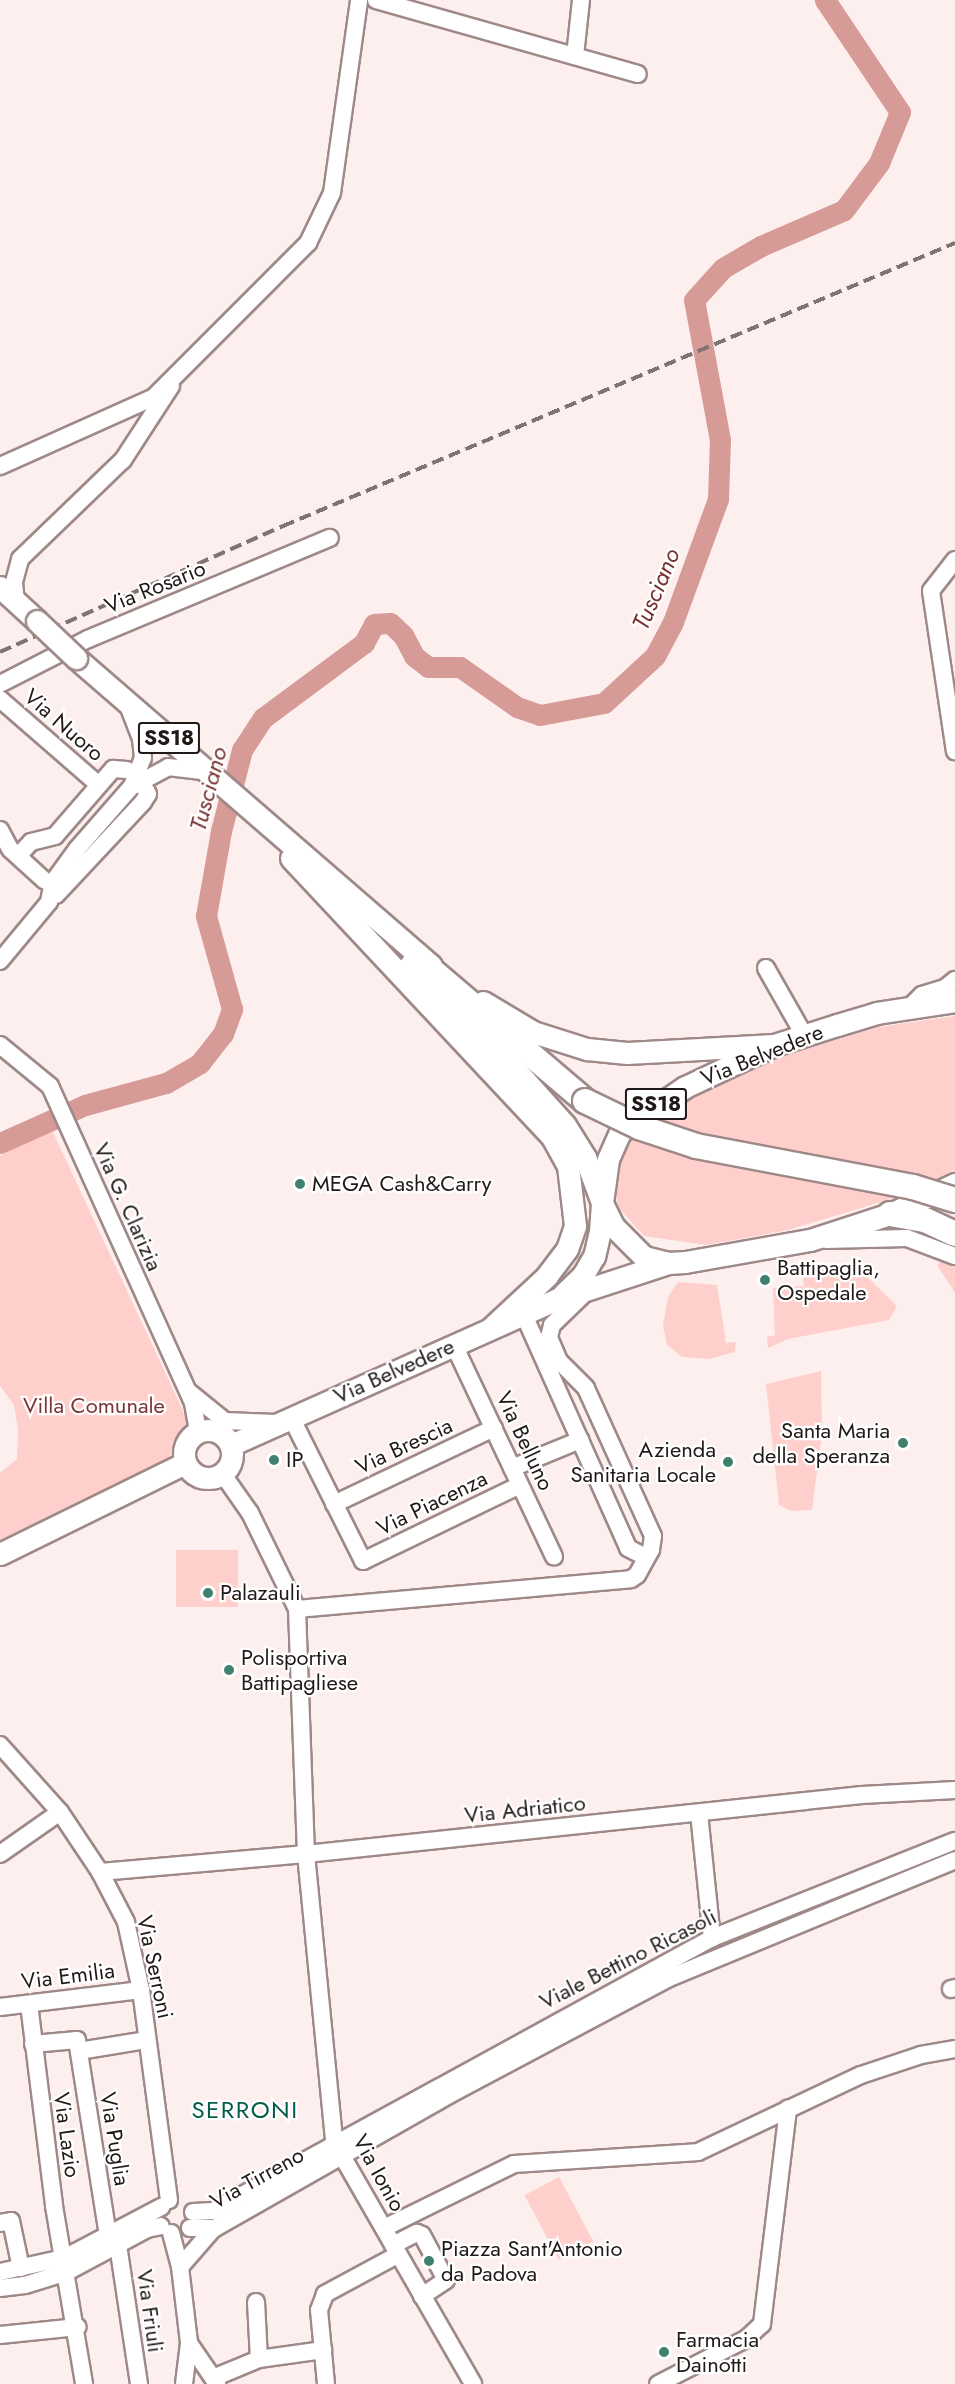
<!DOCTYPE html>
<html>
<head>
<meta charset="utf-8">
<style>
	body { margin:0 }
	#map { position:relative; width:955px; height:2384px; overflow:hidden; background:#fdefee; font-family:Jost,sans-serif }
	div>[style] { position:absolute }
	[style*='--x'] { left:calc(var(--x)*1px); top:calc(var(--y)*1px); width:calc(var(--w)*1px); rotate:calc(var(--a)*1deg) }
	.green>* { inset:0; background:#fecfcb; transform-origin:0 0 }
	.river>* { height:21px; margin:-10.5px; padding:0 10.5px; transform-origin:10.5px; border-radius:10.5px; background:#d69b97 }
	.roads { filter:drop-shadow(2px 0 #9e8988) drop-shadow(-2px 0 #9e8988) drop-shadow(0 2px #9e8988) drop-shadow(0 -2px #9e8988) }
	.minor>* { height:16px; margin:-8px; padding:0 8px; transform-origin:8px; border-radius:8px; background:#fff }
	.major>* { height:21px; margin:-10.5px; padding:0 10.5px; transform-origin:10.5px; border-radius:10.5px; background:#fff }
	.major>.ring { margin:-10.5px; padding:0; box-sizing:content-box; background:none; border:21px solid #fff; border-radius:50% }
	.highway>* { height:24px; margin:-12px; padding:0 12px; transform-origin:12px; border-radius:12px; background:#fff }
	.rail>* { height:4px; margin-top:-2px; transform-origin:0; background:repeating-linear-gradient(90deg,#7e7473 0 12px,transparent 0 18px) }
	.bridges { filter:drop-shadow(2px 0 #9e8988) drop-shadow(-2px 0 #9e8988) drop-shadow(0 2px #9e8988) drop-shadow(0 -2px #9e8988) }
	.major-bridge>* { height:21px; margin:-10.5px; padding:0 10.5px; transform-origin:10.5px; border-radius:10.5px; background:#fff }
	.highway-bridge>* { height:24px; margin:-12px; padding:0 12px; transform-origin:12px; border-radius:12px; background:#fff }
	.dots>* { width:16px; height:16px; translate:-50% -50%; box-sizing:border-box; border:3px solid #fff; border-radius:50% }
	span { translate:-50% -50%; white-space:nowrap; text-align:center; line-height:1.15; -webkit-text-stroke:4.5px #fff; paint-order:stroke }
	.shield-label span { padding:2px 4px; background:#fff; border:2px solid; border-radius:4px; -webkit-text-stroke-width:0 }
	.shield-label { font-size:21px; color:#201918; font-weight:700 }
	.street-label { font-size:22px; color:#201918 }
	.poi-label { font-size:22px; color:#201918 }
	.left { translate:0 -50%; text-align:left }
	.right { translate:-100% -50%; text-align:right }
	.park-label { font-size:22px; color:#7c3433 }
	.water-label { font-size:24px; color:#793130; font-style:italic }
	.neighbourhood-label { font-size:24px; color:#045c4a; letter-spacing:1.5px }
</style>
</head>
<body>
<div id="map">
	<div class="green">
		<i style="clip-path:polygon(955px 1016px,955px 1170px,891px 1199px,788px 1230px,706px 1245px,644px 1236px,618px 1207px,613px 1179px,622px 1149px,664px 1110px,773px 1059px,879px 1027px)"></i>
		<i style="clip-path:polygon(51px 1128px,186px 1417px,187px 1429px,175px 1441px,171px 1457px,0 1540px,0 1473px,17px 1459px,18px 1429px,14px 1405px,0 1386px,0 1156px)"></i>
		<i style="clip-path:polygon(945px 1258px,955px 1264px,955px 1293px,937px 1265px)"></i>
		<i style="clip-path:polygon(802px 1268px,864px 1274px,897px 1306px,889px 1320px,788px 1339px,768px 1348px,767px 1337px,775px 1335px,773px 1288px,804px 1286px)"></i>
		<i style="clip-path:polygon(678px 1282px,717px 1285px,726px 1343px,736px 1342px,735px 1352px,709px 1359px,682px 1357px,667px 1345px,663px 1325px,668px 1297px)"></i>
		<i style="clip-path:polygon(821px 1371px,822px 1433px,812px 1510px,791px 1511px,779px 1505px,766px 1384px)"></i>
		<i style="left:238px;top:1550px;width:57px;height:62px;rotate:90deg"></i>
		<i style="left:559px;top:2177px;width:73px;height:39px;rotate:62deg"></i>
	</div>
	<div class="river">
		<i style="--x:0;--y:1143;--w:93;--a:-24.1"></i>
		<i style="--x:85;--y:1105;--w:84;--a:-15.2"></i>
		<i style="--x:166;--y:1083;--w:39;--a:-30"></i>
		<i style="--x:200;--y:1063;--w:37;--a:-52"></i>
		<i style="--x:223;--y:1034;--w:27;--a:-70"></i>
		<i style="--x:232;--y:1009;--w:97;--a:-105.6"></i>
		<i style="--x:206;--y:916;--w:86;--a:-80"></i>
		<i style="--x:221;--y:831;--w:84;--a:-75.5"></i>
		<i style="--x:242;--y:750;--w:38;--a:-57"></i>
		<i style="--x:263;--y:718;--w:126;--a:-36.6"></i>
		<i style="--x:364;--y:643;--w:21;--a:-62"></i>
		<i style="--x:374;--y:624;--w:16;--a:-4"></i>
		<i style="--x:390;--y:623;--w:18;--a:43"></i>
		<i style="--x:403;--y:635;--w:24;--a:62"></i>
		<i style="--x:414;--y:656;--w:18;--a:38"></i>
		<i style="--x:428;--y:667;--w:32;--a:0"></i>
		<i style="--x:460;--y:667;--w:70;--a:35.1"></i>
		<i style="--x:517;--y:707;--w:24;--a:19"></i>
		<i style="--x:540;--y:715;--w:65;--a:-10.6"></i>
		<i style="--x:604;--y:703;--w:69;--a:-42.7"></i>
		<i style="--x:655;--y:656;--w:38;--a:-62"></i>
		<i style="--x:673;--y:622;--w:131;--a:-69.9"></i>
		<i style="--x:718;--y:499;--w:59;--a:-88.1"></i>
		<i style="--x:720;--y:440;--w:142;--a:-100.5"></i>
		<i style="--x:694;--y:300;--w:43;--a:-47.8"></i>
		<i style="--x:723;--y:268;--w:44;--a:-30.1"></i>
		<i style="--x:761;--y:246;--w:90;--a:-23.4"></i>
		<i style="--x:844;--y:210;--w:59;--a:-53.3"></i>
		<i style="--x:879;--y:163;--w:55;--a:-67.6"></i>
		<i style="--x:900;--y:112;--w:135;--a:-123.8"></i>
	</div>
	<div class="roads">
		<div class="minor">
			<i style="--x:376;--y:0;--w:272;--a:15.8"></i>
			<i style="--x:575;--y:56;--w:56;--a:-83.9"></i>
			<i style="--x:0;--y:466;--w:169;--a:-24.1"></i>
			<i style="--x:154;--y:397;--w:218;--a:-45"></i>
			<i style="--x:308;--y:243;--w:55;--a:-64.4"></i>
			<i style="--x:332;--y:193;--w:195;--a:-82"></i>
			<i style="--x:955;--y:560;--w:39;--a:128"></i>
			<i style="--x:931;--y:591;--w:162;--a:81.5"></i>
			<i style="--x:16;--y:602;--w:20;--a:-96"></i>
			<i style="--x:14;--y:582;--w:24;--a:-75"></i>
			<i style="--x:20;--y:559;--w:143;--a:-43.9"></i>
			<i style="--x:123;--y:460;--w:88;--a:-57"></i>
			<i style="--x:0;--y:684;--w:99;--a:-27.1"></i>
			<i style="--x:88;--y:639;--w:262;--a:-22.7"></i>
			<i style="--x:0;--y:699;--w:131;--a:41"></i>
			<i style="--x:133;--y:786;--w:40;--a:-28"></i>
			<i style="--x:168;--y:767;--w:38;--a:7"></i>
			<i style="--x:0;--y:830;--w:21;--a:62"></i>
			<i style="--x:10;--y:849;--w:47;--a:42.4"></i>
			<i style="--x:18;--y:856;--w:19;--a:-47"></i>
			<i style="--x:31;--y:842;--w:25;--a:-14"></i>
			<i style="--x:55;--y:836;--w:89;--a:-49.1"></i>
			<i style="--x:113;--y:769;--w:14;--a:4"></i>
			<i style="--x:56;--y:895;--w:127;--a:-46.9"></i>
			<i style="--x:143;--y:802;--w:9;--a:-58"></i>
			<i style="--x:148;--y:794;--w:10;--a:-119"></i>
			<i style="--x:0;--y:961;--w:77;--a:-50.3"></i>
			<i style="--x:49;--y:902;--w:20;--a:-79"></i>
			<i style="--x:53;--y:882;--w:41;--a:-54"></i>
			<i style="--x:77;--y:849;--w:84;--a:-48.9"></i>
			<i style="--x:132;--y:786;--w:30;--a:-69"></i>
			<i style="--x:143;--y:758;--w:19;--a:-96"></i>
			<i style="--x:141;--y:739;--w:39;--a:-111"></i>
			<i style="--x:766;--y:968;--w:77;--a:60.4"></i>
			<i style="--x:910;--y:1007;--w:17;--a:-45"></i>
			<i style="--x:922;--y:995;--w:24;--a:-17"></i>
			<i style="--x:945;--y:988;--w:13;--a:-39"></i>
			<i style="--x:0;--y:1045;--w:65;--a:39.4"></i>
			<i style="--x:50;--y:1086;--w:348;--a:65.7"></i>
			<i style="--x:193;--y:1403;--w:28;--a:80"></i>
			<i style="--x:826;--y:1240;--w:81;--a:-1.4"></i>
			<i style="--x:907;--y:1238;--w:51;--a:20.6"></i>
			<i style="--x:524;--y:1315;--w:255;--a:65.9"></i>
			<i style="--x:628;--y:1548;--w:20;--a:27"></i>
			<i style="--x:454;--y:1345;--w:234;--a:64.7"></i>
			<i style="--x:559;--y:1361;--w:26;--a:-113"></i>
			<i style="--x:549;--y:1337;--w:12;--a:-76"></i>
			<i style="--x:552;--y:1325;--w:47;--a:-44.1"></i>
			<i style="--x:189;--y:1392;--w:46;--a:38.9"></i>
			<i style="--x:225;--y:1421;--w:51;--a:2.2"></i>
			<i style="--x:291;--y:1417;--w:161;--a:63.4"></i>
			<i style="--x:363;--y:1561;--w:174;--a:-25.8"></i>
			<i style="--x:512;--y:1468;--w:74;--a:-22.4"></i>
			<i style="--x:222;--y:1473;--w:49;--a:55"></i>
			<i style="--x:250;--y:1513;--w:107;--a:63.9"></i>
			<i style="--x:297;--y:1609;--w:245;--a:87.9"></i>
			<i style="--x:306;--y:1854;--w:289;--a:84.4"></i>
			<i style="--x:334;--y:2142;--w:279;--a:60.1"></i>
			<i style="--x:334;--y:1504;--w:177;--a:-25.4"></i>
			<i style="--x:297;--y:1609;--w:335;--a:-5.1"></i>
			<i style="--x:631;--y:1579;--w:7;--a:-34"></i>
			<i style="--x:637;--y:1575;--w:29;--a:-61"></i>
			<i style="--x:651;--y:1550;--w:14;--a:-82"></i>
			<i style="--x:653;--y:1536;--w:162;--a:-114.4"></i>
			<i style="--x:586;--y:1388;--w:38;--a:-135"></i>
			<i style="--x:559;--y:1361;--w:13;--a:157"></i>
			<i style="--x:0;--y:1745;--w:90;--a:48.2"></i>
			<i style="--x:60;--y:1812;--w:72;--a:56.3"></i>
			<i style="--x:100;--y:1872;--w:56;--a:62.5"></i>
			<i style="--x:126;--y:1922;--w:70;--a:77.6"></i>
			<i style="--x:141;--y:1990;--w:212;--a:82.4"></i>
			<i style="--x:699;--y:1813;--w:126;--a:84.1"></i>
			<i style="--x:0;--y:1854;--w:73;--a:-35"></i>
			<i style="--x:100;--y:1872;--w:207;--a:-5"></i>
			<i style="--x:306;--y:1854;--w:559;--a:-6.06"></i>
			<i style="--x:862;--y:1795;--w:93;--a:-3.1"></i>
			<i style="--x:951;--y:1989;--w:4;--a:-14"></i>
			<i style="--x:29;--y:2004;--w:204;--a:82.9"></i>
			<i style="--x:54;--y:2206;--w:181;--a:80.4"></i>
			<i style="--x:0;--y:2007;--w:142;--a:-6.9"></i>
			<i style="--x:33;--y:2044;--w:44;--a:-5.2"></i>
			<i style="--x:77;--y:2040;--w:197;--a:81"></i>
			<i style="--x:79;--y:2051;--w:69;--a:-9.2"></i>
			<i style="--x:193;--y:2212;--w:20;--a:-3"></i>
			<i style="--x:213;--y:2211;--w:569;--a:-28.68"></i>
			<i style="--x:712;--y:1938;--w:262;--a:-21.8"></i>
			<i style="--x:0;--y:2223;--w:11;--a:-10"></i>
			<i style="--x:11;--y:2221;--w:48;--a:78"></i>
			<i style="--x:190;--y:2228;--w:25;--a:0"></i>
			<i style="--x:215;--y:2228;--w:269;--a:-29.6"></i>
			<i style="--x:449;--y:2095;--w:249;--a:-28"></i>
			<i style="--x:669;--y:1978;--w:309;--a:-22.4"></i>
			<i style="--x:384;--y:2228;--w:145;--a:-26.2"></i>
			<i style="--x:514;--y:2164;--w:184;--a:-3.7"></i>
			<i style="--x:698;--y:2152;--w:180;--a:-25.3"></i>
			<i style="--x:861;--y:2075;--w:63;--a:-18.4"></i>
			<i style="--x:921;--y:2055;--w:35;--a:-10"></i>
			<i style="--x:171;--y:2233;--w:35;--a:75"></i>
			<i style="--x:180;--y:2267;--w:77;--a:83.2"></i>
			<i style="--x:189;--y:2343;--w:50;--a:55.7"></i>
			<i style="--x:118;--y:2245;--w:141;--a:81.4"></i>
			<i style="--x:393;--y:2245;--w:27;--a:-27"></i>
			<i style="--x:417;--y:2233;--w:5;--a:22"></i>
			<i style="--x:422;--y:2235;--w:51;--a:61.9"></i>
			<i style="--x:446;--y:2280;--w:29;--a:146"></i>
			<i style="--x:180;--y:2267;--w:52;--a:-48.9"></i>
			<i style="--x:0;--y:2272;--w:66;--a:-12.3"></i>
			<i style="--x:64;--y:2258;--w:110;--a:-27.7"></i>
			<i style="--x:0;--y:2288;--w:25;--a:-7"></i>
			<i style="--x:25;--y:2285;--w:44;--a:-17.2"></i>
			<i style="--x:67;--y:2272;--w:91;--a:-28.3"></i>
			<i style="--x:147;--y:2229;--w:14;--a:-12"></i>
			<i style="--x:256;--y:2302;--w:57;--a:87"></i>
			<i style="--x:0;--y:2335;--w:78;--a:-5.9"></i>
			<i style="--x:213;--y:2378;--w:50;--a:-22.4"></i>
			<i style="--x:259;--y:2359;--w:65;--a:-8"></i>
			<i style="--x:184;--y:2384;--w:41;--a:-83"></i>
			<i style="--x:326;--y:2384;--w:74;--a:-95.4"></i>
			<i style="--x:319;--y:2310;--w:17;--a:-69"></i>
			<i style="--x:325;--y:2294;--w:82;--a:-28.4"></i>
			<i style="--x:658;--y:2384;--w:99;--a:-27.1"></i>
			<i style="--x:746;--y:2339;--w:22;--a:-43"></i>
			<i style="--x:762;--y:2324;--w:217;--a:-83.1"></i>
		</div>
		<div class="major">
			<i style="--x:0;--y:587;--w:50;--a:42.6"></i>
			<i style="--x:76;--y:658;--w:470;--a:40.9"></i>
			<i style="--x:291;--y:858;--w:382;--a:46.9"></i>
			<i style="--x:552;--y:1137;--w:33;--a:61"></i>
			<i style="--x:568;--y:1166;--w:60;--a:83.3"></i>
			<i style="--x:575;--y:1226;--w:24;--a:109"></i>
			<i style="--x:567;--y:1249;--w:34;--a:127"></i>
			<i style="--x:547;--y:1276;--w:76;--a:137.1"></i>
			<i style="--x:410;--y:965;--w:144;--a:44.7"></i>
			<i style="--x:512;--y:1066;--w:79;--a:48.1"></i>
			<i style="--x:565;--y:1125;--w:38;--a:58"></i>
			<i style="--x:585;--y:1157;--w:49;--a:69.7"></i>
			<i style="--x:602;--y:1203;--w:28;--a:94"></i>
			<i style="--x:600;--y:1231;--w:26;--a:103"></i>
			<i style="--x:594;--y:1256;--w:22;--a:120"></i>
			<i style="--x:583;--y:1275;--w:28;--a:136"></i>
			<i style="--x:955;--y:1001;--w:79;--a:171.3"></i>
			<i style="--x:877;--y:1013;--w:42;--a:163.3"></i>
			<i style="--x:837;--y:1025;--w:66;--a:162.4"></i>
			<i style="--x:774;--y:1045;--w:98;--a:154.7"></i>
			<i style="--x:685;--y:1087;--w:79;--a:145.3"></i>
			<i style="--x:620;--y:1132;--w:30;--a:114"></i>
			<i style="--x:608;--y:1159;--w:44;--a:97.8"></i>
			<i style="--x:602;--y:1203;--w:25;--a:64"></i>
			<i style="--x:613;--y:1226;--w:44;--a:45"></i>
			<i style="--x:644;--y:1257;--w:25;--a:14"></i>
			<i style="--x:668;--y:1263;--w:17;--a:-3"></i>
			<i style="--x:685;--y:1262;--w:127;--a:-10"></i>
			<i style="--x:810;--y:1240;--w:84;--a:-18"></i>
			<i style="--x:890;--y:1214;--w:72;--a:-24.8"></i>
			<i style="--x:483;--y:1002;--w:58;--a:31"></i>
			<i style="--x:533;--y:1032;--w:57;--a:17.5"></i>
			<i style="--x:587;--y:1049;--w:40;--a:5.7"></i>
			<i style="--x:627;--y:1053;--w:147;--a:-3.1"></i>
			<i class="ring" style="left:184px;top:1430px;width:27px;height:27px"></i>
			<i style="--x:231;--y:1445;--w:358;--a:-24.1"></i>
			<i style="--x:558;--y:1299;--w:116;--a:-18.1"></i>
			<i style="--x:0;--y:1554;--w:206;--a:-26.2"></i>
		</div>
		<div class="highway">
			<i style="--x:416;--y:957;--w:222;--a:40.4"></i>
			<i style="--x:890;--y:1214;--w:36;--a:10"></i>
			<i style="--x:925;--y:1220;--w:33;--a:25"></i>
		</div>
	</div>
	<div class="rail">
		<i style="--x:0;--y:652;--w:310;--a:-24"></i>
		<i style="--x:283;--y:526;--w:729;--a:-22.84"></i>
	</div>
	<div class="bridges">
		<div class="major-bridge">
			<i style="--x:37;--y:621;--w:54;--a:43.5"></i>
		</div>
		<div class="highway-bridge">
			<i style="--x:585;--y:1101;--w:60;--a:25.7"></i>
			<i style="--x:639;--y:1127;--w:60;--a:18.4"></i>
			<i style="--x:696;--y:1146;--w:221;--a:10.7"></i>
			<i style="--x:913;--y:1187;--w:44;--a:17.2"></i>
		</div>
	</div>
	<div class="dots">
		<i style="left:300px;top:1184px;background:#40806e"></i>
		<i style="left:765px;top:1280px;background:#40806e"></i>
		<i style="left:903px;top:1443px;background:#40806e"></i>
		<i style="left:274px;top:1460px;background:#40806e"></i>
		<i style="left:728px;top:1462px;background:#40806e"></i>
		<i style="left:208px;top:1593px;background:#40806e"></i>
		<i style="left:229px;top:1670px;background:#40806e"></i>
		<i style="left:429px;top:2261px;background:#40806e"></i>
		<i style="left:664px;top:2352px;background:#40806e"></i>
	</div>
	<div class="shield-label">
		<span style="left:169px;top:738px">SS18</span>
		<span style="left:656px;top:1104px">SS18</span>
	</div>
	<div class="street-label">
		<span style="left:155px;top:587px;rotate:-22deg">Via Rosario</span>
		<span style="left:64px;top:725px;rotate:41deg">Via Nuoro</span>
		<span style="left:762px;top:1055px;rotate:-22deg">Via Belvedere</span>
		<span style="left:128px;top:1207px;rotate:66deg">Via G. Clarizia</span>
		<span style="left:394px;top:1371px;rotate:-24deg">Via Belvedere</span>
		<span style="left:525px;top:1441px;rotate:65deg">Via Belluno</span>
		<span style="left:404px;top:1446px;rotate:-25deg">Via Brescia</span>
		<span style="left:432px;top:1503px;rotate:-26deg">Via Piacenza</span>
		<span style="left:525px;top:1809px;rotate:-6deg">Via Adriatico</span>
		<span style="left:628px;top:1959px;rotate:-27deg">Viale Bettino Ricasoli</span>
		<span style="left:155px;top:1967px;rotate:78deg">Via Serroni</span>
		<span style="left:68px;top:1976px;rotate:-7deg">Via Emilia</span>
		<span style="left:67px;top:2135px;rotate:82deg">Via Lazio</span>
		<span style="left:115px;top:2139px;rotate:81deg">Via Puglia</span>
		<span style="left:379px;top:2173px;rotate:61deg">Via Ionio</span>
		<span style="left:257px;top:2178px;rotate:-29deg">Via Tirreno</span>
		<span style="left:150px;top:2311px;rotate:82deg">Via Friuli</span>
	</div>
	<div class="poi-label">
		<span class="left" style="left:312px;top:1184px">MEGA Cash&amp;Carry</span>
		<span class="left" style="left:777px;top:1280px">Battipaglia,<br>Ospedale</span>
		<span class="right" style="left:890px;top:1443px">Santa Maria<br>della Speranza</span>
		<span class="right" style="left:716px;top:1462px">Azienda<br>Sanitaria Locale</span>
		<span class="left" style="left:286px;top:1460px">IP</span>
		<span class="left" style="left:220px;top:1593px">Palazauli</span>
		<span class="left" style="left:241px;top:1670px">Polisportiva<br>Battipagliese</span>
		<span class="left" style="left:441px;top:2261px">Piazza Sant'Antonio<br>da Padova</span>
		<span class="left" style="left:676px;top:2352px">Farmacia<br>Dainotti</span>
	</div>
	<div class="park-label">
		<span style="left:94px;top:1406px">Villa Comunale</span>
	</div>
	<div class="water-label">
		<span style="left:656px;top:589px;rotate:-67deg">Tusciano</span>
		<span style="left:208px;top:789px;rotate:-75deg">Tusciano</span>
	</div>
	<div class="neighbourhood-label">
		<span style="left:245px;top:2110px">SERRONI</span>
	</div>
</div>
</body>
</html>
